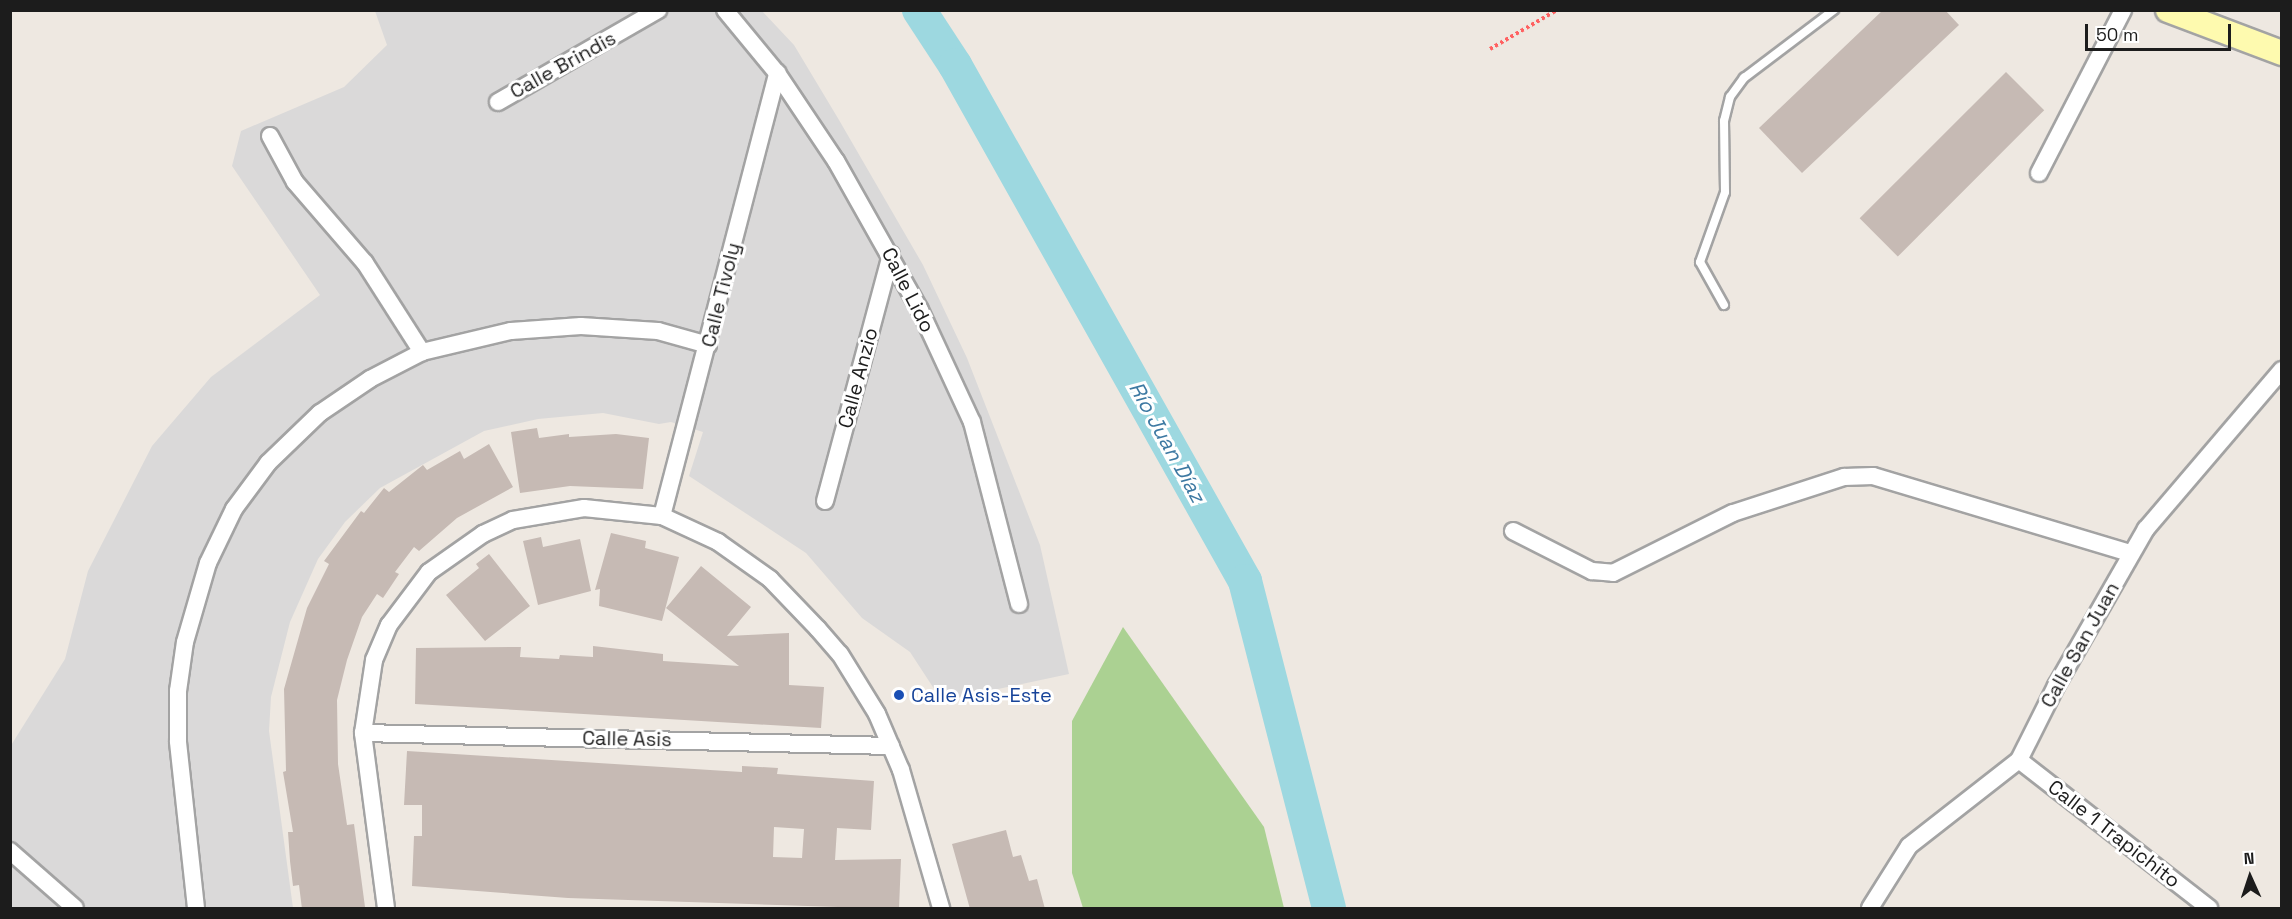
<!DOCTYPE html>
<html>
<head>
<meta charset="utf-8">
<style>
	body { margin:0 }
	#map { position:relative; width:2292px; height:919px; overflow:hidden; background:#eee8e1; font-family:"Space Grotesk",sans-serif }
	div>[style] { position:absolute }
	[style*='--x'] { left:calc(var(--x)*1px); top:calc(var(--y)*1px); width:calc(var(--w)*1px); rotate:calc(var(--a)*1deg) }
	.residential>* { inset:0; background:#dad9d9 }
	.forest>* { inset:0; background:#abd192 }
	.river>* { height:34px; margin:-17px; padding:0 17px; transform-origin:17px; border-radius:17px; background:#9dd8e0 }
	.building>* { inset:0; background:#c6bab4; transform-origin:0 0 }
	.path>* { height:4px; margin-top:-2px; transform-origin:0; background:repeating-linear-gradient(90deg,#ff6161 0 3px,transparent 0 6px) }
	.roads { filter:drop-shadow(2px 0 #a3a3a3) drop-shadow(-2px 0 #a3a3a3) drop-shadow(0 2px #a3a3a3) drop-shadow(0 -2px #a3a3a3) }
	.service>* { height:8px; margin:-4px; padding:0 4px; transform-origin:4px; border-radius:4px; background:#fff }
	.minor>* { height:16px; margin:-8px; padding:0 8px; transform-origin:8px; border-radius:8px; background:#fff }
	.secondary>* { height:24px; margin:-12px; padding:0 12px; transform-origin:12px; border-radius:12px; background:#fefaaf }
	.dots>* { width:16px; height:16px; translate:-50% -50%; box-sizing:border-box; border:3px solid #fff; border-radius:50% }
	span { translate:-50% -50%; white-space:nowrap; text-align:center; line-height:1.15; -webkit-text-stroke:6px #fff; paint-order:stroke }
	.street-label { font-size:20px; color:#1c1c1c }
	.transit-label { font-size:20px; color:#164399 }
	.left { translate:0 -50%; text-align:left }
	.water-label { font-size:21px; color:#3d79a2; font-style:italic }
	.frame { position:absolute; inset:0; border:12px solid #1c1c1c; pointer-events:none }
	.north { position:absolute; left:2220px; top:847px; width:60px; height:60px; -webkit-text-stroke:4px #fff; paint-order:stroke; rotate:357deg; font-size:16px; font-weight:700; line-height:24px; text-align:center; color:#1c1c1c }
	.north::after { content:''; display:block; margin:auto; width:21px; height:27px; background:#1c1c1c; clip-path:polygon(50% 0,100% 100%,50% 72%,0 100%) }
	.scale { position:absolute; left:2085px; top:24px; width:146px; height:27px; box-sizing:border-box; border:3px solid #1c1c1c; border-top:0; padding-left:8px; font-size:18px; line-height:21px; white-space:nowrap; color:#1c1c1c; -webkit-text-stroke:4px #fff; paint-order:stroke }
</style>
</head>
<body>
<div id="map">
	<div class="residential">
		<i style="clip-path:polygon(375px 11px,762px 11px,794px 45px,839px 120px,923px 265px,967px 358px,1040px 545px,1069px 674px,942px 701px,910px 652px,862px 618px,806px 553px,689px 476px,703px 432px,671px 422px,659px 424px,603px 413px,538px 419px,484px 431px,380px 488px,345px 522px,318px 559px,290px 622px,271px 697px,269px 731px,293px 908px,11px 908px,10px 747px,65px 659px,88px 571px,152px 446px,211px 377px,320px 295px,232px 166px,241px 131px,344px 87px,387px 45px)"></i>
	</div>
	<div class="forest">
		<i style="clip-path:polygon(1123px 627px,1264px 827px,1284px 908px,1083px 908px,1072px 873px,1072px 721px)"></i>
	</div>
	<div class="river">
		<i style="--x:919;--y:10;--w:66;--a:56.8"></i>
		<i style="--x:955;--y:65;--w:592;--a:60.66"></i>
		<i style="--x:1245;--y:581;--w:338;--a:75.6"></i>
	</div>
	<div class="building">
		<i style="clip-path:polygon(1883px 10px,1945px 10px,1959px 25px,1802px 173px,1759px 128px)"></i>
		<i style="left:2006px;top:72px;width:54px;height:207px;rotate:45deg"></i>
		<i style="clip-path:polygon(537px 428px,539px 438px,569px 434px,569px 437px,616px 434px,649px 438px,643px 489px,570px 486px,520px 493px,511px 432px)"></i>
		<i style="clip-path:polygon(489px 444px,513px 487px,457px 518px,419px 551px,414px 547px,395px 572px,399px 574px,383px 598px,377px 594px,362px 617px,347px 660px,337px 700px,338px 764px,347px 825px,354px 824px,365px 907px,302px 909px,299px 885px,293px 886px,290px 861px,288px 832px,293px 832px,283px 772px,286px 771px,284px 689px,307px 608px,329px 564px,324px 561px,361px 511px,364px 513px,384px 488px,389px 492px,423px 465px,427px 470px,460px 451px,464px 459px)"></i>
		<i style="clip-path:polygon(611px 533px,646px 541px,645px 548px,679px 557px,662px 621px,599px 606px,600px 589px,595px 590px)"></i>
		<i style="clip-path:polygon(541px 537px,543px 547px,580px 539px,591px 591px,538px 605px,523px 541px)"></i>
		<i style="clip-path:polygon(489px 554px,530px 606px,485px 641px,446px 595px,479px 568px,476px 564px)"></i>
		<i style="clip-path:polygon(701px 566px,751px 607px,727px 636px,789px 633px,789px 685px,824px 687px,821px 728px,415px 704px,416px 648px,521px 647px,520px 657px,559px 659px,560px 655px,593px 657px,593px 646px,663px 654px,663px 661px,739px 666px,666px 608px)"></i>
		<i style="clip-path:polygon(evenodd,407px 751px,742px 772px,742px 766px,778px 768px,777px 774px,874px 781px,871px 830px,837px 828px,835px 860px,901px 859px,899px 909px,568px 898px,412px 886px,414px 836px,422px 836px,422px 805px,404px 805px,407px 751px,774px 827px,804px 829px,802px 858px,773px 857px,774px 827px)"></i>
		<i style="clip-path:polygon(1006px 830px,1013px 857px,1021px 855px,1029px 881px,1037px 879px,1045px 909px,970px 909px,952px 844px)"></i>
	</div>
	<div class="path">
		<i style="--x:1490;--y:49;--w:78;--a:-30.2"></i>
	</div>
	<div class="roads">
		<div class="service">
			<i style="--x:1724;--y:305;--w:49;--a:-119.2"></i>
			<i style="--x:1700;--y:262;--w:74;--a:-70.3"></i>
			<i style="--x:1725;--y:192;--w:71;--a:-90.8"></i>
			<i style="--x:1724;--y:121;--w:25;--a:-76"></i>
			<i style="--x:1730;--y:97;--w:24;--a:-54"></i>
			<i style="--x:1744;--y:78;--w:113;--a:-37.1"></i>
		</div>
		<div class="minor">
			<i style="--x:725;--y:10;--w:82;--a:50.5"></i>
			<i style="--x:777;--y:73;--w:106;--a:56.2"></i>
			<i style="--x:836;--y:161;--w:171;--a:60.6"></i>
			<i style="--x:920;--y:310;--w:123;--a:65.1"></i>
			<i style="--x:972;--y:422;--w:188;--a:75.5"></i>
			<i style="--x:498;--y:102;--w:185;--a:-29.9"></i>
			<i style="--x:270;--y:136;--w:52;--a:61.5"></i>
			<i style="--x:295;--y:182;--w:107;--a:49.2"></i>
			<i style="--x:365;--y:263;--w:106;--a:57.4"></i>
			<i style="--x:2039;--y:173;--w:183;--a:-62.7"></i>
			<i style="--x:825;--y:501;--w:255;--a:-75"></i>
			<i style="--x:662;--y:516;--w:458;--a:-75.4"></i>
			<i style="--x:1513;--y:531;--w:89;--a:26.9"></i>
			<i style="--x:1592;--y:571;--w:21;--a:5"></i>
			<i style="--x:1613;--y:573;--w:134;--a:-26.6"></i>
			<i style="--x:1733;--y:513;--w:117;--a:-18"></i>
			<i style="--x:1844;--y:477;--w:29;--a:-2"></i>
			<i style="--x:1873;--y:476;--w:268;--a:16.7"></i>
			<i style="--x:363;--y:733;--w:528;--a:1.41"></i>
			<i style="--x:2019;--y:760;--w:241;--a:37.9"></i>
			<i style="--x:10;--y:851;--w:86;--a:41.2"></i>
			<i style="--x:196;--y:908;--w:168;--a:-96.2"></i>
			<i style="--x:178;--y:741;--w:50;--a:-90"></i>
			<i style="--x:178;--y:691;--w:49;--a:-81.9"></i>
			<i style="--x:185;--y:642;--w:82;--a:-73.8"></i>
			<i style="--x:208;--y:563;--w:60;--a:-64.3"></i>
			<i style="--x:234;--y:509;--w:57;--a:-53.5"></i>
			<i style="--x:268;--y:463;--w:72;--a:-43.9"></i>
			<i style="--x:320;--y:413;--w:60;--a:-34.2"></i>
			<i style="--x:370;--y:379;--w:59;--a:-27.4"></i>
			<i style="--x:422;--y:352;--w:91;--a:-13.3"></i>
			<i style="--x:511;--y:331;--w:70;--a:-4.1"></i>
			<i style="--x:581;--y:326;--w:77;--a:3.7"></i>
			<i style="--x:658;--y:331;--w:52;--a:15.6"></i>
			<i style="--x:386;--y:908;--w:177;--a:-97.5"></i>
			<i style="--x:363;--y:733;--w:74;--a:-81.4"></i>
			<i style="--x:374;--y:660;--w:38;--a:-67"></i>
			<i style="--x:389;--y:625;--w:66;--a:-53"></i>
			<i style="--x:429;--y:572;--w:66;--a:-35.1"></i>
			<i style="--x:483;--y:534;--w:33;--a:-25"></i>
			<i style="--x:513;--y:520;--w:72;--a:-9.6"></i>
			<i style="--x:584;--y:508;--w:78;--a:5.9"></i>
			<i style="--x:662;--y:516;--w:62;--a:24.9"></i>
			<i style="--x:718;--y:542;--w:64;--a:35.4"></i>
			<i style="--x:770;--y:579;--w:69;--a:46.2"></i>
			<i style="--x:818;--y:629;--w:33;--a:49"></i>
			<i style="--x:840;--y:654;--w:70;--a:58.3"></i>
			<i style="--x:877;--y:714;--w:61;--a:66.8"></i>
			<i style="--x:901;--y:770;--w:144;--a:73.8"></i>
			<i style="--x:1870;--y:908;--w:73;--a:-57.8"></i>
			<i style="--x:1909;--y:846;--w:140;--a:-38"></i>
			<i style="--x:2019;--y:760;--w:83;--a:-63.4"></i>
			<i style="--x:2056;--y:686;--w:181;--a:-60.2"></i>
			<i style="--x:2146;--y:529;--w:209;--a:-49.5"></i>
		</div>
		<div class="secondary">
			<i style="--x:2168;--y:10;--w:122;--a:20.7"></i>
		</div>
	</div>
	<div class="dots">
		<i style="left:899px;top:695px;background:#1a4fb4"></i>
	</div>
	<div class="street-label">
		<span style="left:563px;top:65px;rotate:-29deg">Calle Brindis</span>
		<span style="left:908px;top:290px;rotate:63deg">Calle Lido</span>
		<span style="left:721px;top:295px;rotate:-76deg">Calle Tivoly</span>
		<span style="left:858px;top:378px;rotate:-75deg">Calle Anzio</span>
		<span style="left:2080px;top:645px;rotate:-61deg">Calle San Juan</span>
		<span style="left:627px;top:739px;rotate:1deg">Calle Asis</span>
		<span style="left:2114px;top:834px;rotate:38deg">Calle 1 Trapichito</span>
	</div>
	<div class="transit-label">
		<span class="left" style="left:911px;top:695px">Calle Asis-Este</span>
	</div>
	<div class="water-label">
		<span style="left:1167px;top:442px;rotate:61deg">Río Juan Díaz</span>
	</div>
	<div class="frame"></div>
	<div class="north">N</div>
	<div class="scale">50 m</div>
</div>
</body>
</html>
